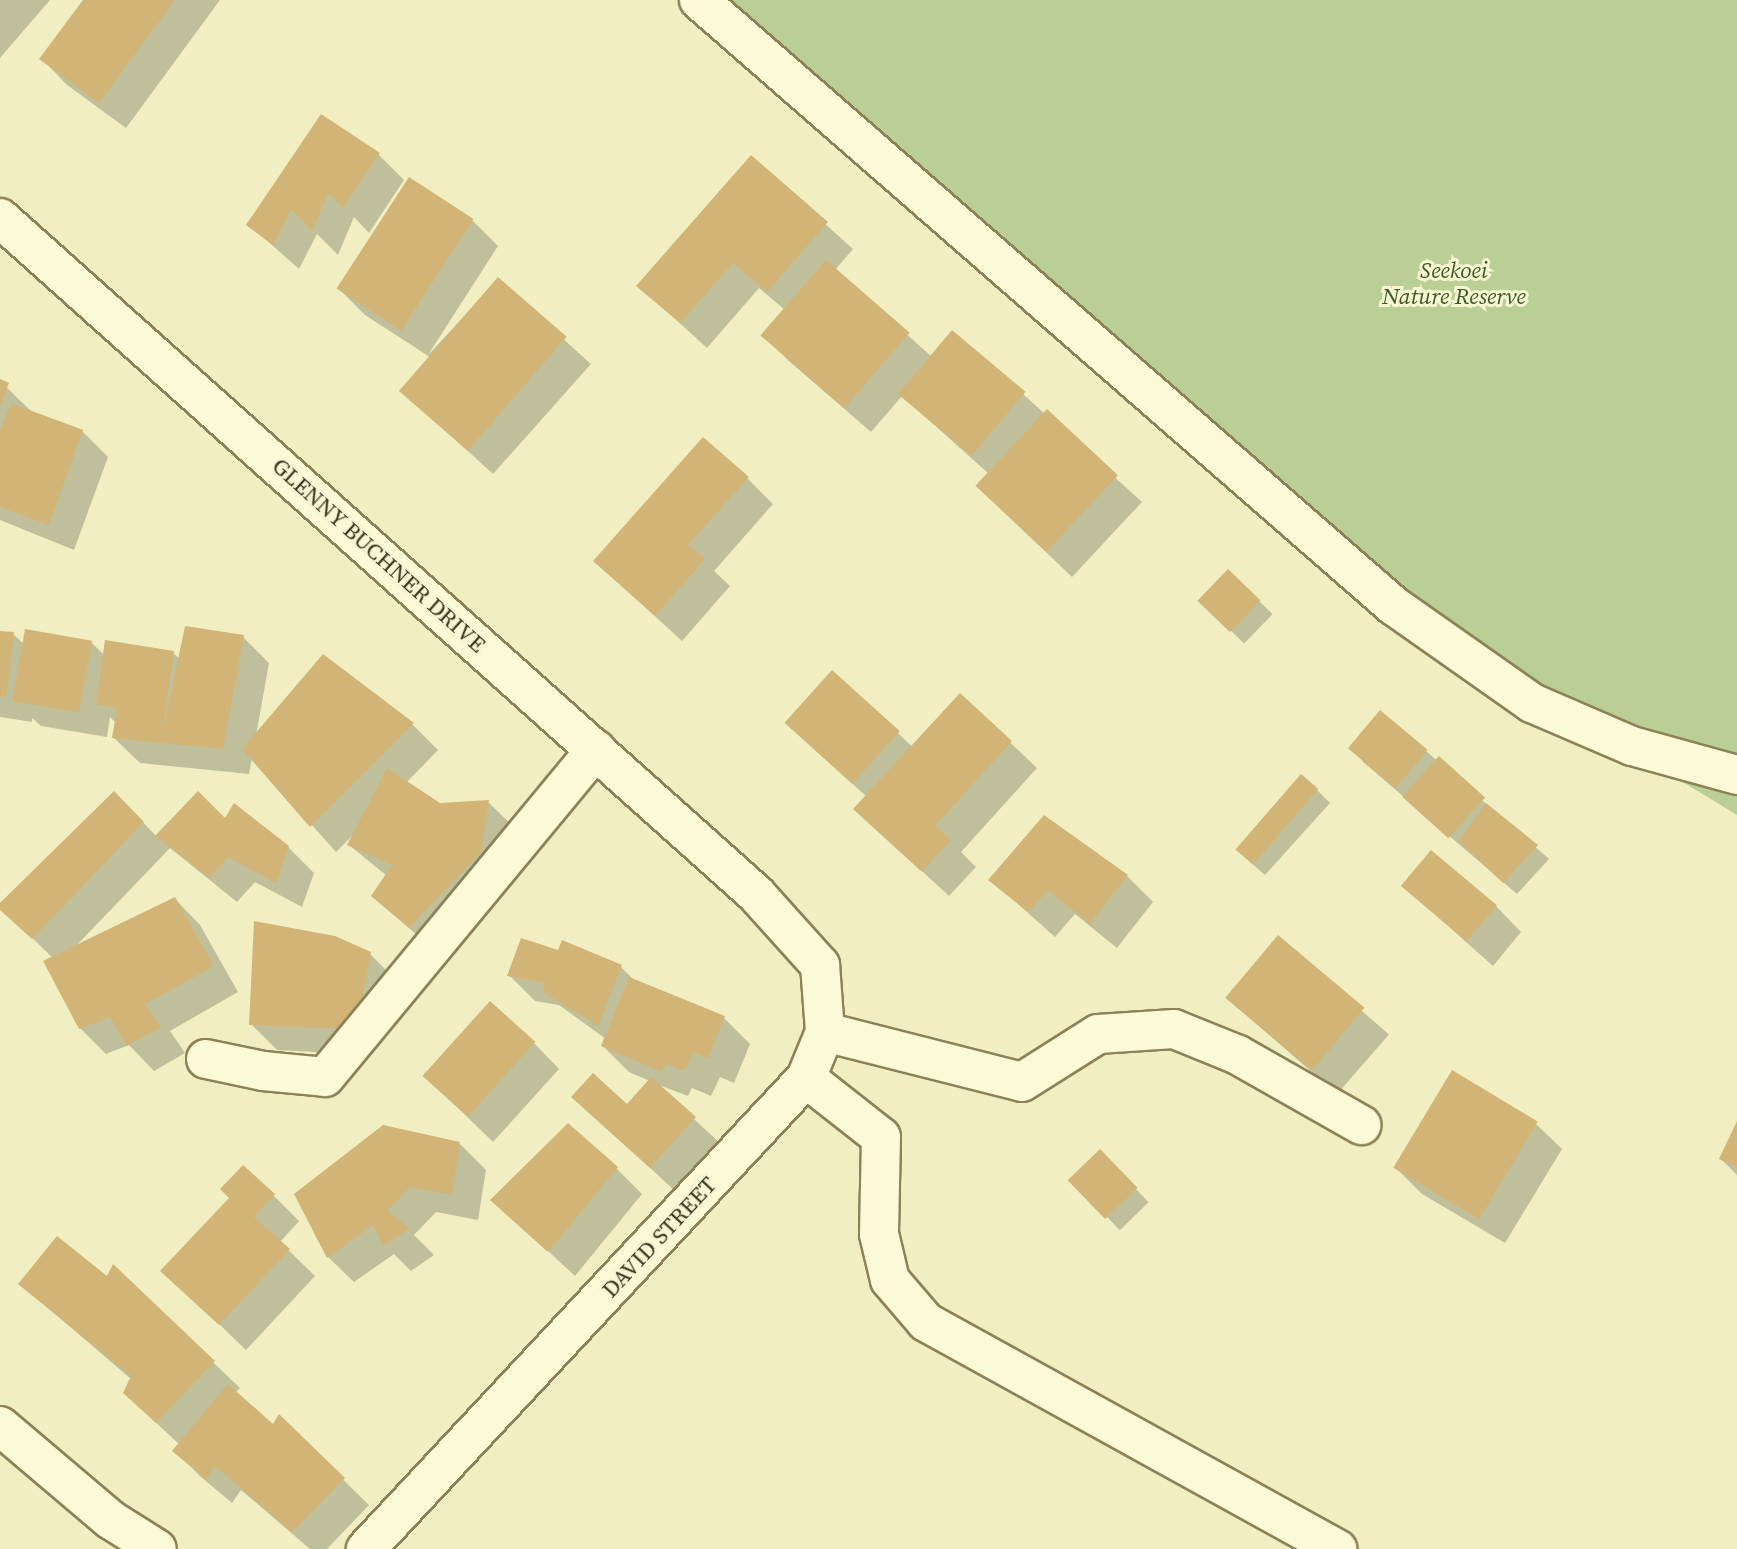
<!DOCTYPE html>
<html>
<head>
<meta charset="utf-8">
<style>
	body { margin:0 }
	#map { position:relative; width:1737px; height:1549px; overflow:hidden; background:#f1efc2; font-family:"Source Serif 4",serif }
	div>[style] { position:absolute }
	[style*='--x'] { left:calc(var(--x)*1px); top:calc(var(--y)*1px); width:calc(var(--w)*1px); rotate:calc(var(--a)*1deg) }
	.green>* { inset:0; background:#b9cf96 }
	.shadow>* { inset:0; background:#0003; transform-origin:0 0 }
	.building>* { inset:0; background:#d1b476; transform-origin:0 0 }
	.roads { filter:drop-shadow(2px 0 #8c8158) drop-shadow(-2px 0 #8c8158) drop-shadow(0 2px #8c8158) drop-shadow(0 -2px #8c8158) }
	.minor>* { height:38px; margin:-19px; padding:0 19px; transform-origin:19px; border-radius:19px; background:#fbf9d6 }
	span { translate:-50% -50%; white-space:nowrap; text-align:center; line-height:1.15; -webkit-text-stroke:6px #f7f6d3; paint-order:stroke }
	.park-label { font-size:23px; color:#3d5823; font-style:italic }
	.street-label { font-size:23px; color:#3b331d }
</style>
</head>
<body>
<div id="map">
	<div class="green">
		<i style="clip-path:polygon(699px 0,1737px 0,1737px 815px,1394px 606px)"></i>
	</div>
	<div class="shadow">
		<i style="clip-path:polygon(0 0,50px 0,0 58px)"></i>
		<i style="clip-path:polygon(85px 0,220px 0,126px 128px,67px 85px,42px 59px)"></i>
		<i style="clip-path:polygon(378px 154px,404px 180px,369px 233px,354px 217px,338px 255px,317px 234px,299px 269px,248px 224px)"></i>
		<i style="clip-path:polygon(752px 158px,853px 249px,835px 270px,931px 356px,1023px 394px,1142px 502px,1072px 577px,1004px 512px,989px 474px,902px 396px,871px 432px,789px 361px,763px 335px,785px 310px,759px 288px,707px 348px,639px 286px)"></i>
		<i style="clip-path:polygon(410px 180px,472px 220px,498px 246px,428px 355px,498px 280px,591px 364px,493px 474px,401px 390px,430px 357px,365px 315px,339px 289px)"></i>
		<i style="clip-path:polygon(0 381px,33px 413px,82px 431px,108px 457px,74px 550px,0 520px)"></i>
		<i style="clip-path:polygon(747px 478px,773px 504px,714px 571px,730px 586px,682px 641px,595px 561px)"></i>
		<i style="left:1228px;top:571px;width:62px;height:41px;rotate:44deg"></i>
		<i style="clip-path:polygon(0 632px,13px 634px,25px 645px,92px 643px,105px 656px,173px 653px,180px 659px,243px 637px,269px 663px,256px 736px,323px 657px,413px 725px,438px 750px,406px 783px,439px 805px,488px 802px,514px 827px,436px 952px,373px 896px,387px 876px,349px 845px,354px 834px,336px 852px,252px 758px,249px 774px,140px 763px,114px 738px,116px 723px,110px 717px,107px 737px,41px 726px,32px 718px,32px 722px,0 717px)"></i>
		<i style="clip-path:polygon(832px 673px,913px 747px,960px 695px,1037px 768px,961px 852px,976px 867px,949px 896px,855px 809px,867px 797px,813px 748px)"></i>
		<i style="clip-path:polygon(1426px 751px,1549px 859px,1517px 894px,1362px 761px)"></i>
		<i style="clip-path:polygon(1317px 790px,1330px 803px,1265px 875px,1249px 861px)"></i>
		<i style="clip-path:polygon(140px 819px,157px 837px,225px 820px,288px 847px,314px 873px,302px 907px,255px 882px,237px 902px,170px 848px,75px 947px,175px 899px,200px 925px,238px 992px,170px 1031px,185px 1053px,154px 1071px,129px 1045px,106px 1054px,80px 1028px,53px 958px,0 907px)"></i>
		<i style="clip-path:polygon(1127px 876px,1153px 902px,1117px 948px,1075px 914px,1055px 937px,991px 880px)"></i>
		<i style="clip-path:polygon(1403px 886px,1496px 906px,1521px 932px,1493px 966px)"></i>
		<i style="left:1278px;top:938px;width:147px;height:79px;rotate:41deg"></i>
		<i style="clip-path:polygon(559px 953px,621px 967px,636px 982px,724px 1018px,750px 1044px,734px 1083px,720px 1077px,711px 1096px,692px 1088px,688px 1096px,656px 1084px,721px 1144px,677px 1193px,574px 1097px,627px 1107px,650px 1081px,629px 1072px,603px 1046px,606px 1039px,559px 1005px,535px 1001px,509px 975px)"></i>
		<i style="clip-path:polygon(370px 954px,396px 980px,386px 1032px,371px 1055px,277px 1050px,251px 1024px)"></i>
		<i style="clip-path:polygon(534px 1043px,559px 1069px,493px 1142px,425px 1076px)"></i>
		<i style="clip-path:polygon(1536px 1124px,1562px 1149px,1505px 1243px,1422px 1194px,1396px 1168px)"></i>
		<i style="clip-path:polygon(1737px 1125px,1737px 1175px,1721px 1159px)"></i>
		<i style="clip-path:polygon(460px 1144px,486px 1170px,478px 1220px,436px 1212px,414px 1235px,434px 1255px,411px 1271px,394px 1254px,354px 1282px,328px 1257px)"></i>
		<i style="left:1100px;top:1152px;width:70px;height:40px;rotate:46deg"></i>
		<i style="clip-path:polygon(616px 1168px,642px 1194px,575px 1276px,493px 1200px)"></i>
		<i style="clip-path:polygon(273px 1195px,299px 1221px,280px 1242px,315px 1276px,246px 1350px,163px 1270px)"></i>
		<i style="clip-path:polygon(113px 1267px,240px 1388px,235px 1393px,273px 1427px,279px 1417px,369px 1505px,327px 1549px,310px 1549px,241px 1490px,232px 1503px,201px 1477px,175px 1451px,180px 1445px,151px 1418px,131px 1379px,20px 1284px,107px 1279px)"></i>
	</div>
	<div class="building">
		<i style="clip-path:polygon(83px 0,175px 0,99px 103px,39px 59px)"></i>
		<i style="clip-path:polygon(321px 114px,380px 153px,343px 208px,328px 193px,312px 231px,291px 209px,273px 245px,246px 225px)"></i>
		<i style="clip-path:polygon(751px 155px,828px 222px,767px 292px,733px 263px,680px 323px,636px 286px)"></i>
		<i style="left:409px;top:177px;width:77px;height:133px;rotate:33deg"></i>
		<i style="left:826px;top:260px;width:111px;height:100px;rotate:41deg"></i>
		<i style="left:498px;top:277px;width:91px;height:151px;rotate:41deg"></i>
		<i style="left:952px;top:330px;width:96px;height:84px;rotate:40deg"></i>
		<i style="clip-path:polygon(0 379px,9px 383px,0 406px)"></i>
		<i style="clip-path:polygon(11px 403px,83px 430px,49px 525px,0 507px,0 432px)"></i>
		<i style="left:1047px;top:409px;width:97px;height:105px;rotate:43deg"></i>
		<i style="clip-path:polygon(703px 437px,749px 477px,688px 545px,705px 559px,655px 616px,593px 561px)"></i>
		<i style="left:1228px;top:569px;width:45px;height:44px;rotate:44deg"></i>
		<i style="clip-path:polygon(185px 626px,244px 635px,223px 749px,112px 738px,117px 708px,96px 705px,105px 640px,174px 651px,162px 736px)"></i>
		<i style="left:25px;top:629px;width:68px;height:73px;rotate:10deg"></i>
		<i style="clip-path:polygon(0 631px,14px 632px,6px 697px,0 696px)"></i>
		<i style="clip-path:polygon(323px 654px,414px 723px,310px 827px,242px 749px)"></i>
		<i style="left:832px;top:670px;width:91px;height:71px;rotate:42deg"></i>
		<i style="clip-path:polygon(960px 693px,1012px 741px,935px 826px,951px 840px,922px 872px,853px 809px)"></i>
		<i style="left:1380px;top:710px;width:62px;height:50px;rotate:40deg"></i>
		<i style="left:1439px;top:756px;width:62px;height:55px;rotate:42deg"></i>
		<i style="clip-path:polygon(387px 768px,440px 803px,489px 800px,481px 852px,409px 928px,371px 896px,392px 865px,347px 845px)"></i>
		<i style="left:1301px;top:774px;width:23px;height:100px;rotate:41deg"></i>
		<i style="clip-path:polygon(114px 791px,144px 822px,32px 939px,0 910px,0 903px)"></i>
		<i style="clip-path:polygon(198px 791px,225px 818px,234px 803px,289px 846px,276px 883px,228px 857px,210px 878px,155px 836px)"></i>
		<i style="clip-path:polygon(1486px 803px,1538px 845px,1503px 883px,1459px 841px)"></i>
		<i style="clip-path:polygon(1044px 815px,1128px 875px,1090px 924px,1048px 890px,1028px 912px,988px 880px)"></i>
		<i style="left:1431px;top:850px;width:86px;height:47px;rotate:40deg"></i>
		<i style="clip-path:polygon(175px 897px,214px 966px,145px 1004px,161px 1027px,127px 1046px,110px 1017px,79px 1029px,43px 961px)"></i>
		<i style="clip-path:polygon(254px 921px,335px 936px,371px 952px,361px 1005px,345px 1029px,249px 1025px)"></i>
		<i style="left:1278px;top:935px;width:113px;height:82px;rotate:40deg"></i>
		<i style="clip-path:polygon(521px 938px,558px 950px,562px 940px,622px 965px,598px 1026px,543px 992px,545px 983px,507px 976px)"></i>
		<i style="clip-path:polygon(629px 977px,725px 1016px,708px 1058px,693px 1052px,685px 1071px,666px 1064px,662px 1072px,601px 1046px)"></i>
		<i style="left:490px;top:1001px;width:61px;height:101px;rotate:42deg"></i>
		<i style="left:1452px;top:1070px;width:100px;height:114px;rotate:31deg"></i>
		<i style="clip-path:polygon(593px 1073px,627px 1104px,651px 1077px,696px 1117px,650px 1168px,571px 1097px)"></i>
		<i style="clip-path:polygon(1737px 1121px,1737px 1167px,1719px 1159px)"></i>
		<i style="clip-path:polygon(568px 1123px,618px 1167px,548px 1252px,490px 1200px)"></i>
		<i style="clip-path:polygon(383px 1125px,460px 1142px,452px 1195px,410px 1187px,387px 1211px,410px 1228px,383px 1246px,373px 1225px,327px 1258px,294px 1194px)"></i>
		<i style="left:1100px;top:1149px;width:54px;height:45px;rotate:46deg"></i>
		<i style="clip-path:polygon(243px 1165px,275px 1194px,254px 1217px,290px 1249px,219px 1325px,160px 1271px,229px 1198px,220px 1189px)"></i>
		<i style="clip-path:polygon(57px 1236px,107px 1276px,113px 1264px,215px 1361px,156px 1423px,123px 1393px,131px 1376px,18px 1284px)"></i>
		<i style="clip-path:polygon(228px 1384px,273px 1424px,279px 1414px,345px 1478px,292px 1532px,215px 1466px,206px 1479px,172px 1451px)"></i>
	</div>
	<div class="roads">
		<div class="minor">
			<i style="--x:699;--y:0;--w:922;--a:41.09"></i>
			<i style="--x:1394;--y:606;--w:169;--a:35.1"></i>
			<i style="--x:1532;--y:703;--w:109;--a:23.3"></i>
			<i style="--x:1632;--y:746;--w:109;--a:15.4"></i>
			<i style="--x:0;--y:218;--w:1014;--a:41.8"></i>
			<i style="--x:756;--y:894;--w:96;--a:48"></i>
			<i style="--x:820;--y:965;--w:67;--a:85.7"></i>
			<i style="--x:825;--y:1032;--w:50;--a:112.4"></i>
			<i style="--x:806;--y:1078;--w:645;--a:133.05"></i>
			<i style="--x:825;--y:1032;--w:203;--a:14.2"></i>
			<i style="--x:1022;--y:1082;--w:90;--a:-32.3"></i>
			<i style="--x:1098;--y:1034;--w:76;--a:-3.8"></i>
			<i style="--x:1174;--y:1029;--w:69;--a:22.1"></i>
			<i style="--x:1238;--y:1055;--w:142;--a:29.6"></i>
			<i style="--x:206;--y:1059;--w:58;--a:11.9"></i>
			<i style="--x:263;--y:1071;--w:62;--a:5.5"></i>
			<i style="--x:325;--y:1077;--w:425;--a:-50.4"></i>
			<i style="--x:806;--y:1078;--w:95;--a:38.2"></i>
			<i style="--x:881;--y:1137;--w:97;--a:91.2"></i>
			<i style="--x:879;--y:1234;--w:47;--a:76.6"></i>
			<i style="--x:890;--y:1280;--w:55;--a:49.4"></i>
			<i style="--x:926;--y:1322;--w:470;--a:28.9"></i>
			<i style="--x:0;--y:1426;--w:145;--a:40.3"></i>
			<i style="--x:111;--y:1520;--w:54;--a:32.2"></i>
		</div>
	</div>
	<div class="park-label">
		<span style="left:1454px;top:283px">Seekoei<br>Nature Reserve</span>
	</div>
	<div class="street-label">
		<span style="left:379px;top:555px;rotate:42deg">GLENNY BUCHNER DRIVE</span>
		<span style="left:659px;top:1237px;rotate:-47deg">DAVID STREET</span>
	</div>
</div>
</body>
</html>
